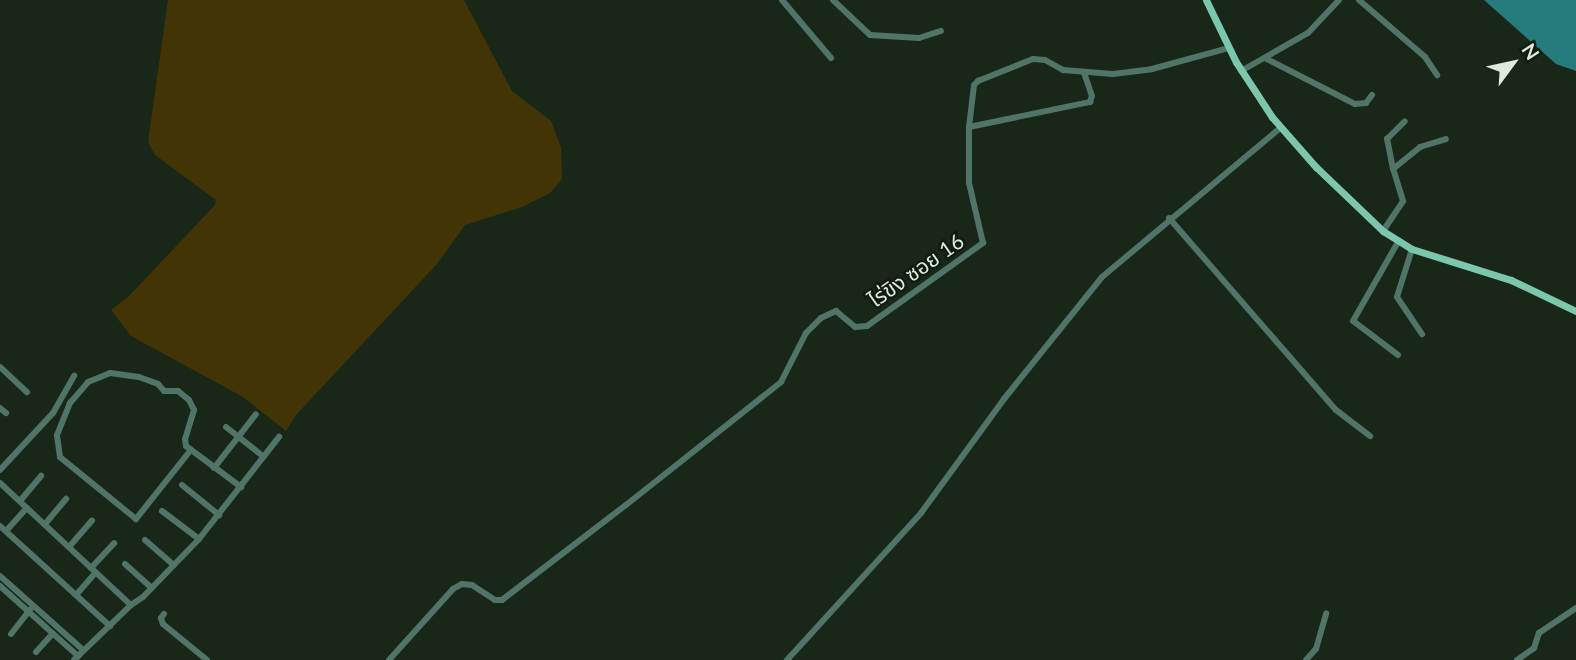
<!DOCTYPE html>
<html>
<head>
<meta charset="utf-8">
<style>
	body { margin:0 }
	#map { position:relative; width:1576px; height:660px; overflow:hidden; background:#182718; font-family:Lato,"Noto Sans Thai",sans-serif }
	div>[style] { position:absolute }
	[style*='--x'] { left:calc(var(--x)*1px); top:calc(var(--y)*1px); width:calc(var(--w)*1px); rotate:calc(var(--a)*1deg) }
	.green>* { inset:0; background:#433405 }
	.water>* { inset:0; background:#267b7d }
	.minor>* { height:6px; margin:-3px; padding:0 3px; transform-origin:3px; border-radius:3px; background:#517468 }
	.major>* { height:7px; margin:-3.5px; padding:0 3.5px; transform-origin:3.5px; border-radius:3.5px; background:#7cc6ae }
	span { translate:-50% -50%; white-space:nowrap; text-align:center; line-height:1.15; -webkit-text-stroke:5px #0f1d0f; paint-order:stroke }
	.street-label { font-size:21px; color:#dfe9df }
	.north { position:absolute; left:1478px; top:28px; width:70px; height:70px; -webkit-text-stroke:5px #0f1d0f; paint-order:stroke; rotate:57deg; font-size:19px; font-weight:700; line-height:28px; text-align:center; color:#dfe9df }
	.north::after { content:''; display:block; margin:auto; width:24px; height:32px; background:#dfe9df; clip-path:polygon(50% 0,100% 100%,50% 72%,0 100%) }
</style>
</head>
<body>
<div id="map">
	<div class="green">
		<i style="clip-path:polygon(168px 0,464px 0,512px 91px,551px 121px,561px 147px,562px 179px,550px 193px,522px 207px,465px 225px,437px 264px,296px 415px,286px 431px,243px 397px,131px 336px,111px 310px,128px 297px,215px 205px,216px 200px,155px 155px,148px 142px)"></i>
	</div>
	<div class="water">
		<i style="clip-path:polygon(1484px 0,1576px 0,1576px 71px,1556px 64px)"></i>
	</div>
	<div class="minor">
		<i style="--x:782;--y:0;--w:76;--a:49.8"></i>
		<i style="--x:833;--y:0;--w:51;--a:43.4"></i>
		<i style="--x:870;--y:35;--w:49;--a:3.5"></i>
		<i style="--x:919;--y:38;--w:23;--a:-18"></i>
		<i style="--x:1359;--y:0;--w:87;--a:40.8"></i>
		<i style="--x:1425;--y:57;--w:22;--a:56"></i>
		<i style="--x:1265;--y:58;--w:101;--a:27.1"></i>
		<i style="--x:1355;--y:104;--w:11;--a:-5"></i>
		<i style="--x:1366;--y:103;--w:10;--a:-53"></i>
		<i style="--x:1241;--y:71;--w:77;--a:-29.6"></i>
		<i style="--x:1308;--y:33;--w:45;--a:-46.8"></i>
		<i style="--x:969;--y:127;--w:124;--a:-11.7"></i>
		<i style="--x:1090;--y:102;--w:6;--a:-72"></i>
		<i style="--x:1092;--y:96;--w:24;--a:-109"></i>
		<i style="--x:1393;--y:169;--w:31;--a:-101"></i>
		<i style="--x:1387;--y:139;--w:25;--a:-45"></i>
		<i style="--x:1169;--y:218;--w:254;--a:49"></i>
		<i style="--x:1336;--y:410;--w:43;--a:37.4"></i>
		<i style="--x:1383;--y:231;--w:36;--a:-56"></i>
		<i style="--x:1403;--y:201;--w:34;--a:-107"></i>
		<i style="--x:1393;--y:169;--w:35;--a:-39"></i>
		<i style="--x:1420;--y:147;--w:27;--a:-17"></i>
		<i style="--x:1412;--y:249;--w:50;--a:107.4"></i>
		<i style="--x:1397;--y:297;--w:45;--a:56"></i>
		<i style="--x:1398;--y:355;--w:56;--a:-142.9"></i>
		<i style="--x:1353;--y:321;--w:91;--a:-60.3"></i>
		<i style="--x:0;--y:367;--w:37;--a:43"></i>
		<i style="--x:0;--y:408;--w:8;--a:40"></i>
		<i style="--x:226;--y:427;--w:48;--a:38.3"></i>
		<i style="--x:190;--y:451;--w:87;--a:128.5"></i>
		<i style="--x:136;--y:519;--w:98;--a:-140.8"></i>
		<i style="--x:60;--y:457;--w:22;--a:-98"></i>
		<i style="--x:57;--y:435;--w:35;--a:-68"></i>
		<i style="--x:70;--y:403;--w:28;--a:-49"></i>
		<i style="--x:88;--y:382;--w:24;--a:-22"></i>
		<i style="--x:110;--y:373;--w:29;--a:8"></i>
		<i style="--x:139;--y:377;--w:20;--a:20"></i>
		<i style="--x:158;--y:384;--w:9;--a:49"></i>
		<i style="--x:164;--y:391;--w:14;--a:0"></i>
		<i style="--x:178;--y:391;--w:14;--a:39"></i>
		<i style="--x:189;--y:400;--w:11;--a:63"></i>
		<i style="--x:194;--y:410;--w:30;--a:107"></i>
		<i style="--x:185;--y:439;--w:7;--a:82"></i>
		<i style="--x:186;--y:446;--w:69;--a:36.7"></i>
		<i style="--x:214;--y:468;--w:68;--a:-52.1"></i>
		<i style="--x:0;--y:470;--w:78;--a:-47.1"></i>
		<i style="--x:53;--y:413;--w:43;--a:-60.4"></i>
		<i style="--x:0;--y:483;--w:179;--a:43"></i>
		<i style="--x:182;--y:485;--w:48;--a:39"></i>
		<i style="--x:20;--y:501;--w:33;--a:-50"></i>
		<i style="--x:162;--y:511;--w:46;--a:37.1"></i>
		<i style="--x:45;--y:524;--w:33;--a:-50"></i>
		<i style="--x:0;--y:526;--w:149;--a:42.3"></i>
		<i style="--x:6;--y:531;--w:31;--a:-48"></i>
		<i style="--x:145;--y:540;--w:38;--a:41"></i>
		<i style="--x:69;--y:547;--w:35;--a:-49"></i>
		<i style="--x:125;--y:564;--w:36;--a:42"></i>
		<i style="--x:91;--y:568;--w:34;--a:-47"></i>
		<i style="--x:0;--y:576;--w:111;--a:41.7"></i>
		<i style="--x:0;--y:586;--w:105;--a:41.9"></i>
		<i style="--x:76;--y:595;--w:30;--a:-49"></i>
		<i style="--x:164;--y:614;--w:5;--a:127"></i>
		<i style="--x:161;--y:618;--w:6;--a:72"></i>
		<i style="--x:163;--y:624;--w:57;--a:39.3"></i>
		<i style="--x:11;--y:634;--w:31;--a:-52"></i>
		<i style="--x:36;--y:652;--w:25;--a:-48"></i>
		<i style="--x:74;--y:660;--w:79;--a:-44"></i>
		<i style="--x:131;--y:605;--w:14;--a:-34"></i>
		<i style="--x:143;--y:597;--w:81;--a:-46"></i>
		<i style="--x:199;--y:539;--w:130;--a:-51.9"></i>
		<i style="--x:389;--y:660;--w:96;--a:-48"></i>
		<i style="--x:453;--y:589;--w:10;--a:-29"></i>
		<i style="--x:462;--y:584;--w:10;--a:6"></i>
		<i style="--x:472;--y:585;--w:27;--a:33"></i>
		<i style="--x:495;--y:600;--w:7;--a:0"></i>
		<i style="--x:502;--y:600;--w:156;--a:-37.5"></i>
		<i style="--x:626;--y:505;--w:198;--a:-38.4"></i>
		<i style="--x:781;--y:382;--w:55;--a:-63"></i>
		<i style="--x:806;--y:333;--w:21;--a:-45"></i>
		<i style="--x:821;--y:318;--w:17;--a:-25"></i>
		<i style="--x:836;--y:311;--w:25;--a:40"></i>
		<i style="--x:855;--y:327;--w:12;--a:-5"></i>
		<i style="--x:867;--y:326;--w:143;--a:-35.6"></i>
		<i style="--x:983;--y:243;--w:62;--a:-103.1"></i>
		<i style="--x:969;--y:183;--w:56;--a:-90"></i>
		<i style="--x:969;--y:127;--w:42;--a:-83.2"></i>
		<i style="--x:974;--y:85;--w:6;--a:-45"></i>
		<i style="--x:978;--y:81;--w:59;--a:-21.8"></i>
		<i style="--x:1033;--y:59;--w:12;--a:5"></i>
		<i style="--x:1045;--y:60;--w:21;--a:29"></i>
		<i style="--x:1063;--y:70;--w:50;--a:4.6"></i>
		<i style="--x:1113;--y:74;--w:39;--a:-7"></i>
		<i style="--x:1152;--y:69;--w:80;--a:-15.3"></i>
		<i style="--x:787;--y:660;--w:199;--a:-47.6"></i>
		<i style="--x:921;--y:513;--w:141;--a:-53.9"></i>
		<i style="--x:1004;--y:399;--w:156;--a:-51.2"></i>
		<i style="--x:1102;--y:277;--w:232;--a:-39.9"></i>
		<i style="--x:1306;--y:660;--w:15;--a:-48"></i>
		<i style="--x:1316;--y:649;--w:37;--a:-74"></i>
		<i style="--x:1517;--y:660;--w:21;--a:-35"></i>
		<i style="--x:1534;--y:648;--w:16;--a:-72"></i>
		<i style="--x:1539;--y:633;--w:45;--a:-34"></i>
	</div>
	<div class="major">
		<i style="--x:1206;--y:0;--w:69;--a:64.2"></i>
		<i style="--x:1236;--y:62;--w:66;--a:56.8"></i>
		<i style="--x:1272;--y:117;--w:67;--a:48.7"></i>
		<i style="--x:1316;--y:167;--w:93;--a:43.7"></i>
		<i style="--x:1383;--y:231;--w:34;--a:32"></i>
		<i style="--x:1412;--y:249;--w:104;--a:17.4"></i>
		<i style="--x:1511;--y:280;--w:72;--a:25.5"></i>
	</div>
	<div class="street-label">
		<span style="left:916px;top:270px;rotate:-35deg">ไร่ขิง ซอย 16</span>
	</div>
	<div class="north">N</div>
</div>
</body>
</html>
